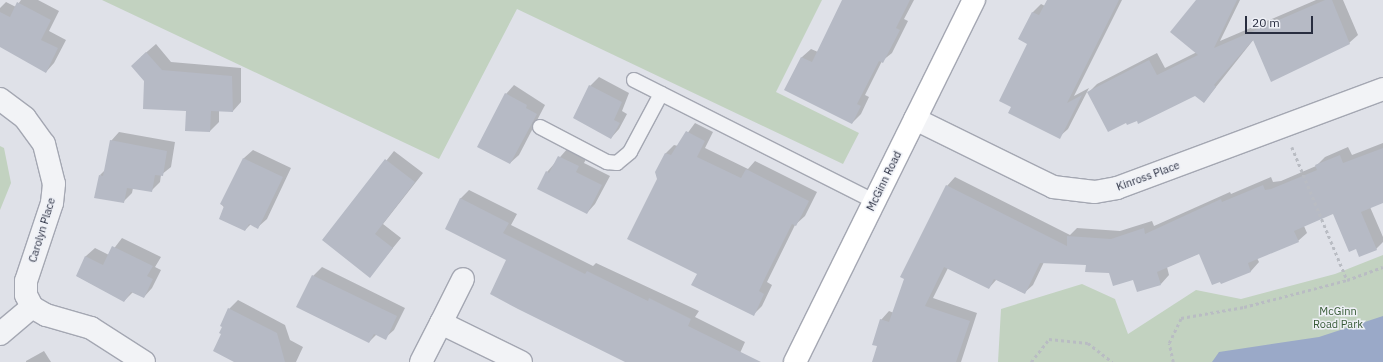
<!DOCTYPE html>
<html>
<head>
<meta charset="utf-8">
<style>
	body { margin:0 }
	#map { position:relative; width:1383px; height:362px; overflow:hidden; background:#dfe1e8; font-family:"IBM Plex Sans",sans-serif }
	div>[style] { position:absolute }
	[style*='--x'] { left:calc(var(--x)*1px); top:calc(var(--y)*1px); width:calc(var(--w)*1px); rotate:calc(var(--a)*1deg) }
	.green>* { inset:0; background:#c2d2c0 }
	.water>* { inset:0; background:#9aa9c8 }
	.shadow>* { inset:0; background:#0003 }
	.building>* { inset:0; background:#b6bac5 }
	.path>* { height:2.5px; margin-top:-1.25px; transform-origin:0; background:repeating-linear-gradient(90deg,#b9bcc3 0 3px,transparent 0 6px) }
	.roads { filter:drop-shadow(1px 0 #a4a7b2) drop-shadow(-1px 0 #a4a7b2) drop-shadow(0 1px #a4a7b2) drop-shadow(0 -1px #a4a7b2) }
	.lane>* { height:14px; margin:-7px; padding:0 7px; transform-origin:7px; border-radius:7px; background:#f2f3f6 }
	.street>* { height:22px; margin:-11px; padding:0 11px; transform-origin:11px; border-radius:11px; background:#f2f3f6 }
	.secondary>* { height:22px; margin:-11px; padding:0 11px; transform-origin:11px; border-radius:11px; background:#fff }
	span { translate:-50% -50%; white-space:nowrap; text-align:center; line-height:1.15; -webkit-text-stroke:3px #eef0f6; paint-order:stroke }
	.street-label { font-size:11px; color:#282d3f }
	.park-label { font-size:11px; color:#375a36 }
	.scale { position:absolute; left:1245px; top:16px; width:68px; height:18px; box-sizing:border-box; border:2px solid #282d3f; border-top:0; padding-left:5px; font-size:12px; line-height:14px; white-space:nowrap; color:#282d3f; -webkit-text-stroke:3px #eef0f6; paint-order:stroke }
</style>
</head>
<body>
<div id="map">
	<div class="green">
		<i style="clip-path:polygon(102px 0,822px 0,776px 92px,859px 133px,843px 164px,517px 9px,439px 159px)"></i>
		<i style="clip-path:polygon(0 146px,4px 148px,11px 183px,0 210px)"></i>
		<i style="clip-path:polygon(1383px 255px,1383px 362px,998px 362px,1001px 309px,1082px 284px,1115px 299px,1128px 334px,1196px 290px,1241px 299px,1335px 274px)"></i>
	</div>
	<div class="water">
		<i style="clip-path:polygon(1383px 316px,1383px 362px,1212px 362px,1219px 352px,1319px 337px)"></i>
	</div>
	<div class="shadow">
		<i style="clip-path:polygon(21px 0,38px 0,59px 11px,49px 31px,66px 40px,54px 63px,46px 72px,0 46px,0 8px,6px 2px,16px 7px)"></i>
		<i style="clip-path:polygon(843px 0,914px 0,904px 19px,908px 21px,892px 53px,882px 61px,865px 95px,869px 97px,861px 114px,852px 123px,786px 89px,802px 57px,811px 49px,818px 52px)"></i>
		<i style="clip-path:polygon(1048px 0,1122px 0,1074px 96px,1089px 88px,1068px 129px,1059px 137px,1012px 107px,1029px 44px,1020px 39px,1033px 12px,1041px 4px,1045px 6px)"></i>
		<i style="clip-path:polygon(1198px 0,1240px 0,1220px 41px,1316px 0,1343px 0,1358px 35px,1349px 43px,1254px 39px,1204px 102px,1195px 94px,1137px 120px,1089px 92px,1097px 84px,1157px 53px,1165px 68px,1197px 52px)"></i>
		<i style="clip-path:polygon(156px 44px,171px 62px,241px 68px,241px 102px,233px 111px,219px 110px,219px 122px,210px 131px,186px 130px,187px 110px,145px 81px,141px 57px)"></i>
		<i style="clip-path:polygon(599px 77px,629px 93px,622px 111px,627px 114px,619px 129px,611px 138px,590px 86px)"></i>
		<i style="clip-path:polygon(514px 85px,545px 105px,519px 155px,510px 163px,506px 94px)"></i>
		<i style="clip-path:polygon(695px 123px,713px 132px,705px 148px,748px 169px,755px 161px,817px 192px,805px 216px,795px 225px,767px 282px,772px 285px,762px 306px,753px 315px,698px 274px,659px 179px,666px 153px,674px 145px,678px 146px)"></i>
		<i style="clip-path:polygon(119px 132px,175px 142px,171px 167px,161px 175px,160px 182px,151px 191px,133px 188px,132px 193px,123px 202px,100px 175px,106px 169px,111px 141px)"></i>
		<i style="clip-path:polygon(1383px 143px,1383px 202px,1370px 207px,1383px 237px,1383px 242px,1376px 249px,1356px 248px,1334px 212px,1304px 226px,1307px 233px,1298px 241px,1257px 258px,1259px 262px,1251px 271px,1221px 283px,1200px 253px,1167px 267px,1169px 275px,1161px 284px,1087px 264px,1044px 262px,1033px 285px,1024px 293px,997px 279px,989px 288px,948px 268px,933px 298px,977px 313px,961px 362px,873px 362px,878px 346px,881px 320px,889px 311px,894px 313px,947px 186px,955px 177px,1070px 235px,1077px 228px,1120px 231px,1152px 221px,1154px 226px,1230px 192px,1231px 194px,1271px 177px,1273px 182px,1281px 181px,1316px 166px,1325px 157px,1348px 147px,1352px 155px)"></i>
		<i style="clip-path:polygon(568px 148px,587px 157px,584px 163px,610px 176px,595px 204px,587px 213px,547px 172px)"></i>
		<i style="clip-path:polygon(253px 150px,291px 168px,267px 219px,258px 227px,251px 224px,245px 230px,221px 204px,244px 158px)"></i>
		<i style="clip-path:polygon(394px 151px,423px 173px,383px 224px,401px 238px,370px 276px,323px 240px)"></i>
		<i style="clip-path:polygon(469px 190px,517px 214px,511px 225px,593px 266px,596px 263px,699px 311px,695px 317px,745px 342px,736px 362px,627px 362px,508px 259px,460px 199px)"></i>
		<i style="clip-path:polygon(122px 238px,161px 257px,155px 267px,161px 270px,152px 288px,144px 297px,133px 292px,124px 301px,77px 276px,86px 256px,95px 248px,109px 255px)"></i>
		<i style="clip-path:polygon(322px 267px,405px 308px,394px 330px,385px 338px,377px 334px,369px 342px,313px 276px)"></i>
		<i style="clip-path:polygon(238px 300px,285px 325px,290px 340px,303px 347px,296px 362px,237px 362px,223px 333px,229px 309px)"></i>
		<i style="clip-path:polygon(44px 351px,51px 362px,26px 362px,26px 361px)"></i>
	</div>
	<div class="building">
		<i style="clip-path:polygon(842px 0,910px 0,896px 28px,900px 30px,883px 63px,879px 61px,857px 104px,861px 106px,852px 124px,784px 90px,801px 57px,812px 62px)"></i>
		<i style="clip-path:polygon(1047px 0,1119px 0,1067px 103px,1082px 95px,1060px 139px,1008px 113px,1011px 107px,999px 101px,1027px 44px,1018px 39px,1032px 12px,1039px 15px)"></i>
		<i style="clip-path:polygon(1196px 0,1237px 0,1214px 48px,1325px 0,1332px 0,1350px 44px,1271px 82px,1253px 40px,1214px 85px,1216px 87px,1204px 103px,1195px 96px,1138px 124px,1137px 121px,1127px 125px,1126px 123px,1108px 132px,1087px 92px,1149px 60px,1157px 75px,1198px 55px,1170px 32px)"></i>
		<i style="clip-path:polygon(17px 2px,51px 20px,41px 40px,58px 48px,46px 73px,0 47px,0 12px,10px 17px)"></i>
		<i style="clip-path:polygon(146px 52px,162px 70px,232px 76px,233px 112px,211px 111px,210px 132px,185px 131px,186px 111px,143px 109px,144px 81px,131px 66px)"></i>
		<i style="clip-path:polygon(589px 85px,622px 102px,614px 120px,620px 123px,611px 139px,573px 118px)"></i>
		<i style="clip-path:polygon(505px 93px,527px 105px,526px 108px,537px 114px,510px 164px,477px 147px)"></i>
		<i style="clip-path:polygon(686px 131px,705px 141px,697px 157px,741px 178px,746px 169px,809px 201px,796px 226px,792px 224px,766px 276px,759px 291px,764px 294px,754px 316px,691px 285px,697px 274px,627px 239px,657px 179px,655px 172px,665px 153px,671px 155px)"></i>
		<i style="clip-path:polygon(110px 140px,167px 151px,163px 176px,155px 175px,152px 192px,127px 188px,124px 203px,94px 198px,99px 175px,103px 176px)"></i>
		<i style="clip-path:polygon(1383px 148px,1383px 203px,1361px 212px,1377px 250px,1359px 257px,1356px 249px,1349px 252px,1333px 214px,1294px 231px,1299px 242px,1248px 263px,1251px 272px,1221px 284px,1220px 282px,1212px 285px,1199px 254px,1157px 272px,1161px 285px,1137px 292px,1133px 280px,1113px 286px,1109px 273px,1085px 272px,1086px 265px,1040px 263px,1025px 294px,994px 279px,989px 289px,944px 267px,925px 306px,970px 321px,956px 362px,872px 362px,877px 346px,872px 345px,880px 319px,889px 322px,904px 279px,900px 277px,946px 185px,1067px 246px,1067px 236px,1111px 239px,1144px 228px,1145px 234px,1221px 199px,1222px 202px,1263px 185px,1265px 190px,1271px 189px,1317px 170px,1315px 165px,1340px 155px,1343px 163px)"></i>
		<i style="clip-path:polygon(558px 156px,579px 166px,576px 172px,602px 185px,587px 214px,537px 189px,546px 171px,549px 173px)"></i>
		<i style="clip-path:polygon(243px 158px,283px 177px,258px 229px,249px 224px,245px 231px,219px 219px,224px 206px,220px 204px)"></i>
		<i style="clip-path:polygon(385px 159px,415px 182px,375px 234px,393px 248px,370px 278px,322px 240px)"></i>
		<i style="clip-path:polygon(460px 198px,509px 223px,503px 233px,585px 274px,587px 271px,648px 301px,649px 298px,691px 319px,688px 326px,761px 362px,625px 362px,518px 309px,490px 294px,506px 260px,445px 229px)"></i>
		<i style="clip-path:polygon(112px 246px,153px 266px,147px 276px,153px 279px,144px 298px,131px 292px,124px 302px,76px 276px,85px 256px,103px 265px)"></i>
		<i style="clip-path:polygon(312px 275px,397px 316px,386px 340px,374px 334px,369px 343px,296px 307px)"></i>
		<i style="clip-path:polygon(228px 308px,277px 333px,285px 362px,234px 362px,213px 351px,221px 334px,219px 333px,222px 327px,220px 326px)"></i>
	</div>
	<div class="path">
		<i style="--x:1292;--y:147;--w:144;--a:67.5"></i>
		<i style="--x:1031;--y:362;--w:29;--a:-52"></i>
		<i style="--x:1049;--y:339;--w:39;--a:6"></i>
		<i style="--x:1088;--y:343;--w:31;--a:38"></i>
		<i style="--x:1173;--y:362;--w:19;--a:-102"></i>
		<i style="--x:1169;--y:343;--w:28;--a:-64"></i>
		<i style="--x:1181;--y:318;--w:64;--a:-9.9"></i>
		<i style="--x:1244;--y:307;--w:106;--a:-14.7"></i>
		<i style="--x:1347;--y:280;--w:38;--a:-20"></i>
	</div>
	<div class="roads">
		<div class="lane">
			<i style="--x:634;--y:80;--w:269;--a:26.8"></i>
			<i style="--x:540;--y:127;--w:76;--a:27.6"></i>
			<i style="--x:607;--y:162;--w:10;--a:6"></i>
			<i style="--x:617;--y:163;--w:17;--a:-40"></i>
			<i style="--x:630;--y:152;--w:66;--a:-61.9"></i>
		</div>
		<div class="street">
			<i style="--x:0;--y:99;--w:31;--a:37"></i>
			<i style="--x:25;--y:118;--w:32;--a:54"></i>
			<i style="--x:44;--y:144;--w:41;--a:76"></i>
			<i style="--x:54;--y:184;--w:19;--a:96"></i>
			<i style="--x:52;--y:203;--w:82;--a:108.4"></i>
			<i style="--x:26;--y:281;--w:14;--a:90"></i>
			<i style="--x:26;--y:295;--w:13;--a:63"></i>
			<i style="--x:32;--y:307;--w:16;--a:30"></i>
			<i style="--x:46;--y:315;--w:47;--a:16.1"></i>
			<i style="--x:91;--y:328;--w:63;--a:32.7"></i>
			<i style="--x:915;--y:119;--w:154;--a:26.2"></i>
			<i style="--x:1053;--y:187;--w:42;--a:6.8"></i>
			<i style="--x:1095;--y:192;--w:22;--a:-10"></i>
			<i style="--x:1117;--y:188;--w:284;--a:-20.4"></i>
			<i style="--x:441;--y:323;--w:49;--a:-63.4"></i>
			<i style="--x:0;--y:334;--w:42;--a:-40.2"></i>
			<i style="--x:421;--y:362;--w:44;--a:-62.9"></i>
			<i style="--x:441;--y:323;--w:89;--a:26"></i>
		</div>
		<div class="secondary">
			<i style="--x:795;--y:362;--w:404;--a:-63.7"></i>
		</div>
	</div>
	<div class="street-label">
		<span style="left:1148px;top:176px;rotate:-20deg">Kinross Place</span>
		<span style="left:884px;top:181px;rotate:-64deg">McGinn Road</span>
		<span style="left:42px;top:230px;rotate:-73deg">Carolyn Place</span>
	</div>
	<div class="park-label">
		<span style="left:1338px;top:318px">McGinn<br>Road Park</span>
	</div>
	<div class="scale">20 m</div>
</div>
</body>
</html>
